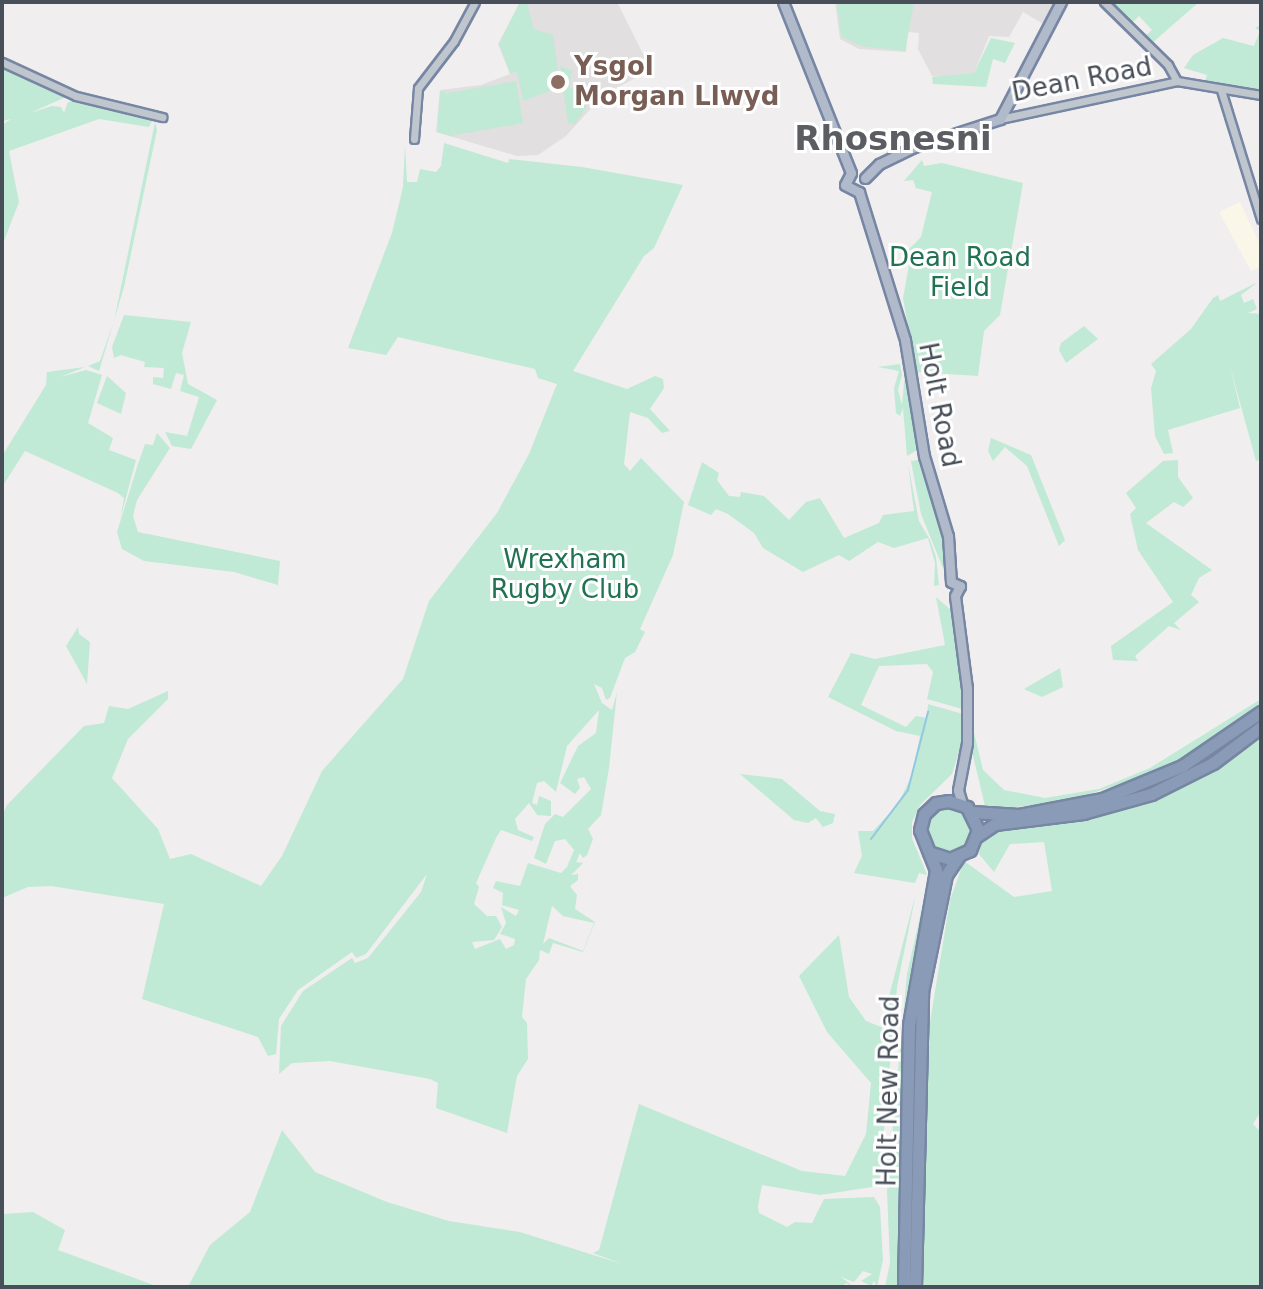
<!DOCTYPE html>
<html>
<head>
<meta charset="utf-8">
<style>
	body { margin:0 }
	#map { position:relative; width:1263px; height:1289px; overflow:hidden; background:#f0eeee; font-family:"DejaVu Sans",sans-serif }
	div>[style] { position:absolute }
	[style*='--x'] { left:calc(var(--x)*1px); top:calc(var(--y)*1px); width:calc(var(--w)*1px); rotate:calc(var(--a)*1deg) }
	.commercial>* { inset:0; background:#faf7e8 }
	.education>* { inset:0; background:#e1dfdf }
	.green>* { inset:0; background:#c0ead5 }
	.round { border-radius:50% }
	.stream>* { height:2px; margin:-1px; padding:0 1px; transform-origin:1px; border-radius:1px; background:#92c8e2 }
	.roads { filter:drop-shadow(2px 0 #7686a3) drop-shadow(-2px 0 #7686a3) drop-shadow(0 2px #7686a3) drop-shadow(0 -2px #7686a3) }
	.minor>* { height:7px; margin:-3.5px; padding:0 3.5px; transform-origin:3.5px; border-radius:3.5px; background:#c0c6ce }
	.major>* { height:9px; margin:-4.5px; padding:0 4.5px; transform-origin:4.5px; border-radius:4.5px; background:#b0baca }
	.highway>* { height:11px; margin:-5.5px; padding:0 5.5px; transform-origin:5.5px; border-radius:5.5px; background:#8a9bb7 }
	.dots>* { width:22px; height:22px; translate:-50% -50%; box-sizing:border-box; border:4px solid #fff; border-radius:50% }
	span { translate:-50% -50%; white-space:nowrap; text-align:center; line-height:1.15; -webkit-text-stroke:6px #fff; paint-order:stroke }
	.education-label { font-size:26px; color:#785e54; font-weight:700 }
	.left { translate:0 -50%; text-align:left }
	.street-label { font-size:26px; color:#484f59 }
	.park-label { font-size:26px; color:#217253 }
	.district-label { font-size:34px; color:#5b5d62; font-weight:700 }
	.frame { position:absolute; inset:0; border:4px solid #484f59; pointer-events:none }
</style>
</head>
<body>
<div id="map">
	<div class="commercial">
		<i style="clip-path:polygon(1240px 202px,1261px 247px,1261px 267px,1251px 271px,1219px 212px)"></i>
	</div>
	<div class="education">
		<i style="clip-path:polygon(520px 2px,617px 2px,651px 70px,603px 95px,566px 136px,538px 155px,517px 156px,436px 132px,440px 90px,481px 85px,510px 74px,498px 44px)"></i>
		<i style="clip-path:polygon(835px 2px,1057px 2px,1045px 25px,1023px 12px,1009px 37px,989px 36px,974px 73px,947px 78px,932px 76px,918px 49px,919px 33px,908px 32px,906px 52px,859px 49px,840px 39px)"></i>
	</div>
	<div class="green">
		<i style="clip-path:polygon(520px 2px,527px 4px,534px 29px,553px 35px,560px 87px,523px 101px,517px 72px,510px 73px,499px 44px)"></i>
		<i style="clip-path:polygon(837px 2px,914px 2px,905px 51px,861px 46px,841px 36px)"></i>
		<i style="clip-path:polygon(1106px 2px,1199px 2px,1152px 43px,1144px 37px,1152px 30px,1139px 16px,1130px 25px)"></i>
		<i style="clip-path:polygon(1261px 25px,1261px 91px,1205px 81px,1207px 75px,1184px 68px,1193px 55px,1223px 38px,1254px 46px,1260px 31px,1255px 28px)"></i>
		<i style="clip-path:polygon(991px 38px,1015px 43px,1005px 63px,993px 59px,986px 87px,933px 84px,932px 77px,974px 73px)"></i>
		<i style="clip-path:polygon(2px 66px,68px 96px,30px 113px,52px 106px,61px 107px,64px 113px,68px 102px,81px 99px,152px 121px,149px 127px,99px 119px,9px 151px,19px 202px,2px 246px,2px 125px,11px 119px,2px 121px)"></i>
		<i style="clip-path:polygon(560px 66px,572px 71px,569px 88px,578px 89px,578px 104px,587px 106px,575px 124px,568px 123px)"></i>
		<i style="clip-path:polygon(516px 81px,523px 123px,455px 135px,453px 125px,454px 137px,437px 132px,440px 92px,446px 91px,448px 98px,448px 93px)"></i>
		<i style="clip-path:polygon(155px 122px,157px 130px,124px 287px,99px 371px,88px 366px,100px 361px,114px 321px)"></i>
		<i style="clip-path:polygon(evenodd,444px 143px,508px 163px,509px 159px,582px 167px,683px 185px,654px 248px,644px 256px,573px 371px,627px 389px,655px 376px,663px 379px,664px 388px,650px 409px,670px 431px,662px 433px,648px 418px,630px 412px,624px 464px,630px 471px,641px 458px,684px 502px,673px 555px,640px 629px,645px 632px,635px 652px,625px 658px,610px 698px,606px 700px,602px 688px,594px 684px,602px 703px,612px 710px,617px 692px,609px 768px,601px 815px,588px 829px,593px 839px,587px 855px,583px 858px,580px 853px,576px 862px,583px 863px,571px 875px,578px 874px,578px 880px,570px 886px,577px 895px,575px 909px,595px 922px,583px 952px,553px 943px,549px 954px,540px 950px,539px 960px,526px 979px,522px 1017px,527px 1023px,528px 1059px,517px 1076px,507px 1133px,436px 1108px,438px 1083px,430px 1079px,330px 1061px,292px 1063px,279px 1074px,281px 1026px,303px 991px,352px 958px,355px 963px,368px 958px,421px 892px,427px 874px,366px 954px,356px 958px,352px 952px,298px 990px,279px 1019px,276px 1054px,268px 1056px,258px 1037px,142px 999px,164px 904px,51px 886px,28px 887px,2px 898px,2px 816px,7px 805px,84px 726px,104px 723px,109px 706px,128px 709px,168px 691px,168px 699px,128px 739px,112px 778px,158px 829px,170px 859px,191px 854px,261px 886px,282px 856px,322px 771px,403px 679px,429px 601px,497px 513px,529px 454px,557px 384px,538px 378px,535px 369px,398px 337px,386px 355px,348px 348px,392px 233px,403px 187px,405px 145px,407px 182px,417px 182px,420px 169px,436px 172px,441px 166px,444px 143px,599px 710px,596px 733px,578px 746px,560px 783px,575px 794px,580px 788px,577px 779px,584px 777px,591px 789px,563px 817px,555px 814px,545px 824px,534px 858px,546px 864px,555px 841px,565px 839px,574px 850px,567px 867px,561px 873px,528px 863px,520px 886px,496px 881px,493px 888px,503px 893px,502px 905px,519px 910px,516px 916px,501px 907px,506px 923px,500px 934px,515px 939px,514px 945px,506px 949px,500px 939px,475px 949px,472px 942px,494px 940px,502px 927px,496px 916px,487px 916px,474px 904px,479px 887px,476px 883px,496px 838px,501px 830px,532px 841px,534px 837px,518px 830px,515px 819px,529px 803px,537px 815px,551px 816px,551px 801px,539px 796px,537px 805px,532px 803px,537px 783px,544px 781px,556px 792px,567px 746px,599px 710px,444px 143px,552px 906px,563px 916px,594px 923px,583px 951px,549px 938px,543px 944px,552px 906px)"></i>
		<i style="clip-path:polygon(922px 160px,924px 166px,942px 163px,1023px 183px,1000px 315px,984px 331px,978px 376px,916px 372px,903px 298px,909px 265px,916px 257px,908px 250px,921px 237px,932px 192px,916px 188px,913px 180px,904px 181px)"></i>
		<i style="clip-path:polygon(1258px 282px,1241px 295px,1244px 303px,1253px 299px,1257px 309px,1248px 313px,1261px 314px,1261px 459px,1256px 461px,1230px 366px,1240px 408px,1168px 430px,1173px 453px,1164px 454px,1155px 436px,1151px 388px,1156px 371px,1151px 364px,1191px 329px,1213px 298px,1218px 295px,1220px 301px)"></i>
		<i style="clip-path:polygon(124px 315px,191px 322px,182px 353px,188px 384px,217px 400px,191px 449px,172px 446px,165px 432px,187px 436px,199px 397px,180px 391px,184px 375px,176px 373px,171px 389px,153px 384px,153px 377px,163px 378px,164px 368px,144px 367px,145px 362px,121px 355px,114px 358px,112px 347px)"></i>
		<i style="clip-path:polygon(1084px 326px,1098px 339px,1066px 363px,1059px 350px,1061px 343px)"></i>
		<i style="clip-path:polygon(902px 357px,905px 357px,919px 449px,907px 456px,903px 408px,900px 416px,896px 413px,894px 388px,899px 371px,878px 367px,900px 364px,902px 375px,898px 390px,902px 405px,905px 373px)"></i>
		<i style="clip-path:polygon(85px 367px,60px 377px,86px 370px,102px 375px,88px 423px,113px 438px,109px 450px,136px 460px,120px 520px,124px 498px,118px 493px,25px 451px,2px 487px,2px 456px,46px 385px,47px 372px)"></i>
		<i style="clip-path:polygon(107px 376px,126px 393px,121px 414px,97px 403px)"></i>
		<i style="clip-path:polygon(157px 433px,170px 448px,137px 500px,133px 516px,138px 532px,280px 561px,278px 585px,234px 572px,144px 561px,122px 549px,117px 532px,138px 464px,145px 444px,153px 445px)"></i>
		<i style="clip-path:polygon(991px 438px,1031px 455px,1065px 540px,1059px 546px,1027px 466px,1005px 447px,993px 461px,988px 451px)"></i>
		<i style="clip-path:polygon(918px 460px,946px 543px,945px 573px,921px 514px,911px 461px)"></i>
		<i style="clip-path:polygon(1178px 460px,1178px 477px,1193px 498px,1183px 507px,1174px 502px,1146px 523px,1212px 570px,1199px 578px,1191px 595px,1199px 602px,1174px 623px,1181px 630px,1169px 626px,1135px 656px,1138px 661px,1113px 660px,1111px 646px,1173px 602px,1138px 550px,1130px 514px,1136px 508px,1126px 493px,1163px 461px)"></i>
		<i style="clip-path:polygon(702px 462px,719px 473px,717px 480px,729px 496px,740px 497px,741px 492px,764px 496px,789px 520px,806px 502px,820px 498px,844px 538px,879px 523px,883px 515px,914px 511px,908px 464px,919px 521px,930px 540px,936px 557px,939px 585px,934px 586px,935px 563px,928px 538px,894px 548px,878px 542px,849px 561px,839px 555px,803px 572px,763px 548px,754px 533px,728px 514px,716px 509px,711px 515px,688px 505px)"></i>
		<i style="clip-path:polygon(936px 597px,952px 611px,957px 626px,962px 709px,927px 699px,933px 672px,927px 664px,879px 666px,861px 705px,906px 727px,916px 716px,927px 718px,928px 704px,963px 714px,962px 742px,952px 774px,920px 805px,912px 822px,912px 838px,927px 875px,919px 873px,915px 883px,854px 873px,862px 856px,858px 831px,873px 831px,898px 804px,912px 775px,920px 736px,896px 731px,828px 697px,851px 653px,875px 659px,945px 645px)"></i>
		<i style="clip-path:polygon(78px 627px,79px 634px,90px 642px,87px 684px,66px 646px)"></i>
		<i style="clip-path:polygon(1060px 668px,1063px 687px,1042px 697px,1024px 689px)"></i>
		<i style="clip-path:polygon(1261px 699px,1261px 706px,1242px 723px,1175px 766px,1065px 802px,986px 810px,970px 743px,972px 724px,983px 770px,1004px 790px,1045px 798px,1099px 789px,1150px 768px)"></i>
		<i style="clip-path:polygon(1261px 739px,1261px 1111px,1253px 1124px,1261px 1132px,1261px 1287px,920px 1287px,930px 1022px,950px 900px,964px 861px,1014px 897px,1052px 891px,1044px 842px,1010px 844px,994px 872px,978px 853px,984px 834px,1169px 791px,1214px 770px)"></i>
		<i style="clip-path:polygon(740px 774px,782px 779px,820px 811px,835px 814px,833px 823px,823px 827px,816px 818px,808px 823px,794px 820px)"></i>
		<i class="round" style="left:924px;top:806px;width:48px;height:48px"></i>
		<i style="clip-path:polygon(930px 872px,910px 978px,903px 1050px,899px 1287px,885px 1287px,890px 1263px,887px 1191px,907px 974px)"></i>
		<i style="clip-path:polygon(916px 893px,897px 987px,879px 1186px,820px 1195px,762px 1185px,758px 1206px,759px 1213px,787px 1227px,795px 1222px,812px 1223px,824px 1199px,874px 1197px,880px 1207px,883px 1260px,877px 1287px,874px 1281px,871px 1286px,861px 1281px,872px 1274px,863px 1271px,854px 1282px,841px 1277px,854px 1287px,846px 1283px,842px 1287px,188px 1287px,210px 1245px,250px 1212px,282px 1130px,315px 1172px,387px 1202px,449px 1221px,520px 1232px,622px 1264px,593px 1253px,599px 1250px,639px 1104px,802px 1171px,845px 1176px,866px 1134px,871px 1083px,827px 1032px,799px 976px,839px 935px,849px 997px,866px 1021px,881px 1027px)"></i>
		<i style="clip-path:polygon(33px 1212px,65px 1230px,58px 1250px,159px 1287px,2px 1287px,2px 1214px)"></i>
	</div>
	<div class="stream">
		<i style="--x:871;--y:839;--w:61;--a:-52.9"></i>
		<i style="--x:908;--y:790;--w:81;--a:-75.6"></i>
	</div>
	<div class="roads">
		<div class="minor">
			<i style="--x:1104;--y:2;--w:90;--a:44.5"></i>
			<i style="--x:1168;--y:65;--w:18;--a:61"></i>
			<i style="--x:2;--y:62;--w:81;--a:24.7"></i>
			<i style="--x:76;--y:96;--w:89;--a:13.7"></i>
			<i style="--x:1177;--y:81;--w:85;--a:9.5"></i>
			<i style="--x:1221;--y:90;--w:135;--a:72.8"></i>
			<i style="--x:1000;--y:119;--w:181;--a:-12.1"></i>
			<i style="--x:414;--y:139;--w:51;--a:-85.5"></i>
			<i style="--x:418;--y:88;--w:59;--a:-52.5"></i>
			<i style="--x:454;--y:41;--w:44;--a:-61.7"></i>
		</div>
		<div class="major">
			<i style="--x:783;--y:2;--w:184;--a:68.3"></i>
			<i style="--x:851;--y:173;--w:13;--a:117"></i>
			<i style="--x:845;--y:185;--w:16;--a:27"></i>
			<i style="--x:865;--y:178;--w:20;--a:-45"></i>
			<i style="--x:879;--y:164;--w:39;--a:-26"></i>
			<i style="--x:914;--y:147;--w:90;--a:-18"></i>
			<i style="--x:1000;--y:119;--w:132;--a:-62.5"></i>
			<i style="--x:859;--y:192;--w:155;--a:72.7"></i>
			<i style="--x:905;--y:340;--w:118;--a:80.7"></i>
			<i style="--x:924;--y:456;--w:84;--a:73.3"></i>
			<i style="--x:948;--y:536;--w:46;--a:86.3"></i>
			<i style="--x:951;--y:582;--w:10;--a:24"></i>
			<i style="--x:960;--y:586;--w:11;--a:117"></i>
			<i style="--x:955;--y:596;--w:93;--a:82.6"></i>
			<i style="--x:967;--y:688;--w:55;--a:90"></i>
			<i style="--x:967;--y:743;--w:48;--a:100.8"></i>
			<i style="--x:958;--y:790;--w:15;--a:74"></i>
		</div>
		<div class="highway">
			<i style="--x:972;--y:812;--w:47;--a:3.7"></i>
			<i style="--x:1019;--y:815;--w:85;--a:-10.9"></i>
			<i style="--x:1102;--y:799;--w:87;--a:-22.4"></i>
			<i style="--x:1182;--y:766;--w:96;--a:-34.4"></i>
			<i style="--x:977;--y:836;--w:22;--a:-34"></i>
			<i style="--x:995;--y:824;--w:89;--a:-7.1"></i>
			<i style="--x:1083;--y:813;--w:71;--a:-15.6"></i>
			<i style="--x:1151;--y:794;--w:69;--a:-26.6"></i>
			<i style="--x:1213;--y:763;--w:60;--a:-36.9"></i>
			<i style="--x:904;--y:1287;--w:262;--a:-88.9"></i>
			<i style="--x:909;--y:1025;--w:157;--a:-80.1"></i>
			<i style="--x:936;--y:870;--w:43;--a:-111.8"></i>
			<i style="--x:920;--y:830;--w:16;--a:-76"></i>
			<i style="--x:924;--y:814;--w:16;--a:-43"></i>
			<i style="--x:936;--y:803;--w:13;--a:-9"></i>
			<i style="--x:949;--y:801;--w:19;--a:18"></i>
			<i style="--x:967;--y:807;--w:25;--a:64"></i>
			<i style="--x:978;--y:830;--w:22;--a:112"></i>
			<i style="--x:970;--y:850;--w:22;--a:156"></i>
			<i style="--x:950;--y:859;--w:22;--a:-162"></i>
			<i style="--x:915;--y:1287;--w:295;--a:-88.6"></i>
			<i style="--x:922;--y:992;--w:119;--a:-78.4"></i>
			<i style="--x:946;--y:875;--w:22;--a:-56"></i>
		</div>
	</div>
	<div class="dots">
		<i style="left:558px;top:82px;background:#8d6e63"></i>
	</div>
	<div class="education-label">
		<span class="left" style="left:574px;top:82px">Ysgol<br>Morgan Llwyd</span>
	</div>
	<div class="street-label">
		<span style="left:1082px;top:80px;rotate:-11deg">Dean Road</span>
		<span style="left:939px;top:405px;rotate:79deg">Holt Road</span>
		<span style="left:889px;top:1091px;rotate:-89deg">Holt New Road</span>
	</div>
	<div class="park-label">
		<span style="left:960px;top:273px">Dean Road<br>Field</span>
		<span style="left:565px;top:575px">Wrexham<br>Rugby Club</span>
	</div>
	<div class="district-label">
		<span style="left:893px;top:139px">Rhosnesni</span>
	</div>
	<div class="frame"></div>
</div>
</body>
</html>
